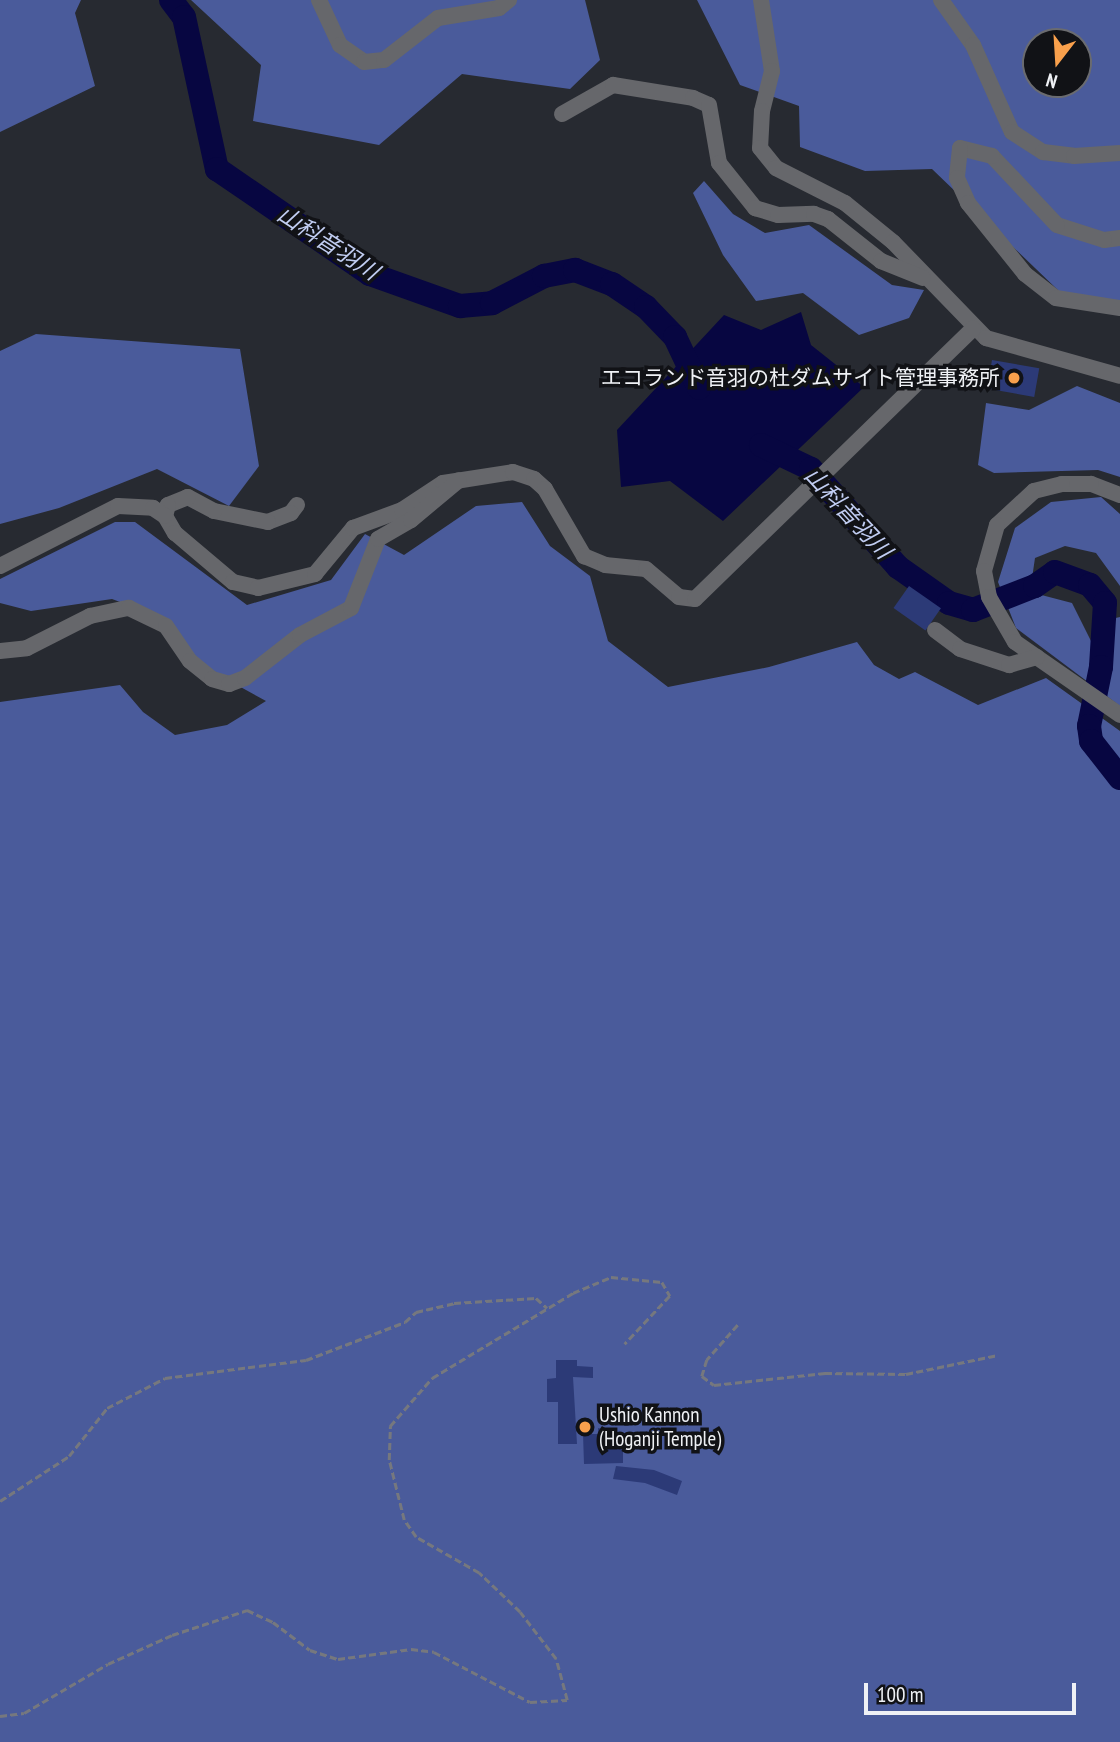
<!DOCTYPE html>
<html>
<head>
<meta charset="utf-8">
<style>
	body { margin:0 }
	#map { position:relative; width:1120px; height:1742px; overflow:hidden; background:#272a31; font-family:"PT Sans Narrow","Noto Sans JP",sans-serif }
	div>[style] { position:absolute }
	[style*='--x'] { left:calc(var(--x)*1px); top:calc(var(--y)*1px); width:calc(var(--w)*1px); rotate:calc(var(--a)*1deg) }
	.forest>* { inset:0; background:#4a5b9b }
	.water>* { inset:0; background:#070641 }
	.river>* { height:24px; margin:-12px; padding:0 12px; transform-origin:12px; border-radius:12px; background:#070641 }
	.building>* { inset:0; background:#2c3a77; transform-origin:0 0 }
	.path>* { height:2.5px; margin-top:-1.25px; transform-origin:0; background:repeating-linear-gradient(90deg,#76787e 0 7px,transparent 0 10.5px) }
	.minor>* { height:16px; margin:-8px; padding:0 8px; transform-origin:8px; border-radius:8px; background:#66676b }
	.dots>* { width:19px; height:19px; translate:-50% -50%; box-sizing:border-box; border:4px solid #111216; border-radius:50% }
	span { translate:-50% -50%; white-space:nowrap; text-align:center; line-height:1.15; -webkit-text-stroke:7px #111216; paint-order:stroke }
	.poi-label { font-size:21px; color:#eff1f5 }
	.right { translate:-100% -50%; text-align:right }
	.left { translate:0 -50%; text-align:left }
	.water-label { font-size:23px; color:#c1cdf2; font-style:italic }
	.north { position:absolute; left:1022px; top:28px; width:70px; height:70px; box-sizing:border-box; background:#111216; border:2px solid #6a6b6f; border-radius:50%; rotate:197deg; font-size:19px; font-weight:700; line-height:28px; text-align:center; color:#eff1f5 }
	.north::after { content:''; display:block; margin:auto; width:24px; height:32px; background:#f9a04c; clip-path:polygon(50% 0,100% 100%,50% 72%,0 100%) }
	.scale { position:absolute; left:864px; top:1683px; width:212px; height:32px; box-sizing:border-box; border:4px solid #eff1f5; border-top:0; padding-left:9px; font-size:21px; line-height:24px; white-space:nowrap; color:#eff1f5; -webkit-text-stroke:5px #111216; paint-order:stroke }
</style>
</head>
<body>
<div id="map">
	<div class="forest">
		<i style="clip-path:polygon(0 0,81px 0,75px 13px,95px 86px,0 132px)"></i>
		<i style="clip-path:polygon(191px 0,585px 0,600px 60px,570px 89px,462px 74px,379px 145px,253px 121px,261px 65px)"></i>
		<i style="clip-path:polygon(evenodd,697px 0,1120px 0,1120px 306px,1061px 293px,932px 169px,865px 171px,800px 147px,799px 106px,740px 85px,697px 0,1036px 42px,1078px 42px,1078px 84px,1036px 84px,1036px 42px)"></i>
		<i style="clip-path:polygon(704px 181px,733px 214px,765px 233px,809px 225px,892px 285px,924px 290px,909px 318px,859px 335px,803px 293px,756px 301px,723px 255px,693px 193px)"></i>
		<i style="clip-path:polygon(36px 334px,240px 349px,259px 466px,229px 506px,157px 469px,59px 508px,0 524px,0 351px)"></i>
		<i style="clip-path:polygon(1077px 386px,1120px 403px,1120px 477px,1098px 470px,994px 473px,978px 465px,986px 403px,1029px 410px)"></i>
		<i style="clip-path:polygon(1101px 497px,1120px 514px,1120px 586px,1096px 553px,1065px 546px,1035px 558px,1030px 592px,1072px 603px,1091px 641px,1095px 662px,1109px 656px,1111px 619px,1120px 617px,1120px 706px,1016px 628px,998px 582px,1015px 528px,1051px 502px)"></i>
		<i style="clip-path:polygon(522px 502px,550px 546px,590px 576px,608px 641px,668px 687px,769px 667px,857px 642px,874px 665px,899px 679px,915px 672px,978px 705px,1046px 678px,1120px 731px,1120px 1742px,0 1742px,0 702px,120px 685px,143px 712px,175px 735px,227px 725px,266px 701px,206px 668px,163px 618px,112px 599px,31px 611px,0 603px,0 579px,115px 522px,135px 522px,247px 605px,331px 580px,365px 534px,404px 555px,476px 506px)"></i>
	</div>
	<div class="water">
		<i style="clip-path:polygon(801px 312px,811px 345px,864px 387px,723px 521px,670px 481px,621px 487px,617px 430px,724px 315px,761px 330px)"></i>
	</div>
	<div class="river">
		<i style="--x:171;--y:0;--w:21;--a:53"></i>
		<i style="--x:184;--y:17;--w:156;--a:77.8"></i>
		<i style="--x:217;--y:169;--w:186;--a:34.5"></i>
		<i style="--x:370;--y:274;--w:96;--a:19.6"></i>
		<i style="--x:460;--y:306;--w:32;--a:-5"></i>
		<i style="--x:492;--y:303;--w:59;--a:-27.4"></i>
		<i style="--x:544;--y:276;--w:32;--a:-11"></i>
		<i style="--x:575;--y:270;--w:40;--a:21"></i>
		<i style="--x:612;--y:284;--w:41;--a:34.1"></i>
		<i style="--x:646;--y:307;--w:42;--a:46"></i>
		<i style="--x:675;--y:337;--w:56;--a:64.8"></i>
		<i style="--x:761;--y:445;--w:55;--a:25.6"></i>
		<i style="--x:811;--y:469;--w:131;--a:48.4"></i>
		<i style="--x:898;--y:567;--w:62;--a:35.2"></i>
		<i style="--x:949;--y:603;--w:25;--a:16"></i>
		<i style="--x:973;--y:610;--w:66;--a:-21.2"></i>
		<i style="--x:1035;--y:586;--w:24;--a:-35"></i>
		<i style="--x:1055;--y:572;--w:37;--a:20"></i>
		<i style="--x:1090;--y:585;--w:23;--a:50"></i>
		<i style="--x:1105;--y:603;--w:64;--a:93.6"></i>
		<i style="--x:1101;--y:667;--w:60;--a:101.5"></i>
		<i style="--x:1089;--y:726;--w:15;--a:82"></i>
		<i style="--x:1091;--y:741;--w:47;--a:51.9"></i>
	</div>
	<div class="building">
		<i style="left:992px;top:360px;width:48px;height:29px;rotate:10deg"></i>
		<i style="left:909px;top:586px;width:39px;height:27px;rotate:35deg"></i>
		<i style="clip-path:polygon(556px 1360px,577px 1360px,577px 1366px,593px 1367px,593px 1378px,573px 1377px,577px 1444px,558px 1444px,558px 1402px,547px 1402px,547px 1379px,556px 1378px)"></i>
		<i style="clip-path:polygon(598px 1428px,623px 1433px,623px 1463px,584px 1464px,583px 1434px,598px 1434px)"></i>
		<i style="clip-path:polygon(616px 1466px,654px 1470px,682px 1481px,677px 1495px,645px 1483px,613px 1479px)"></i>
	</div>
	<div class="path">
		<i style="--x:738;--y:1325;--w:47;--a:131.5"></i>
		<i style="--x:707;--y:1360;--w:17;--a:107"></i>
		<i style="--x:702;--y:1376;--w:15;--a:37"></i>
		<i style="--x:714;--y:1385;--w:112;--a:-6.2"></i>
		<i style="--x:825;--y:1373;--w:81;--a:0.7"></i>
		<i style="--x:906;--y:1374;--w:94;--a:-11.7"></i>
		<i style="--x:0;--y:1501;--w:82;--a:-33.1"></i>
		<i style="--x:69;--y:1456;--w:61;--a:-51.6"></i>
		<i style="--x:107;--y:1408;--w:65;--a:-27.3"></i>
		<i style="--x:165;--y:1378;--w:142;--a:-7.3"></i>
		<i style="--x:306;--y:1360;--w:106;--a:-21"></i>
		<i style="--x:405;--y:1322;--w:15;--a:-42"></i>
		<i style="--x:416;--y:1312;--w:39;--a:-13"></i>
		<i style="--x:454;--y:1303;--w:82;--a:-3.5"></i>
		<i style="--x:536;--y:1298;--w:15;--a:42"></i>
		<i style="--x:0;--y:1716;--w:24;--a:-7"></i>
		<i style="--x:24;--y:1713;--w:97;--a:-30.3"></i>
		<i style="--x:108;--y:1664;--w:70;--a:-24.4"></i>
		<i style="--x:172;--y:1635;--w:79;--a:-18.4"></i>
		<i style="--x:247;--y:1610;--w:29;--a:25"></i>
		<i style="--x:273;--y:1622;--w:46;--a:37.1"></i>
		<i style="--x:310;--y:1650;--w:29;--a:18"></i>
		<i style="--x:338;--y:1659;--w:74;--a:-7.8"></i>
		<i style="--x:411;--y:1649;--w:23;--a:7"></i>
		<i style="--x:434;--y:1652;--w:108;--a:27.5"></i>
		<i style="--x:530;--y:1702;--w:37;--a:-3"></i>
		<i style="--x:567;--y:1700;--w:42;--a:-105"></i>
		<i style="--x:556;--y:1659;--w:59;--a:-127.5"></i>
		<i style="--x:520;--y:1612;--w:57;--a:-136.4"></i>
		<i style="--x:479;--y:1573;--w:73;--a:-150.3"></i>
		<i style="--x:416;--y:1537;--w:21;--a:-125"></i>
		<i style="--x:404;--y:1520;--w:62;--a:-104"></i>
		<i style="--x:389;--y:1460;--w:34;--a:-88"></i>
		<i style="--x:390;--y:1426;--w:64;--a:-48.8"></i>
		<i style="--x:432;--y:1378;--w:165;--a:-31.1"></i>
		<i style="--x:573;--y:1293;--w:41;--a:-22.8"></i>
		<i style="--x:611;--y:1277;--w:51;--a:5.6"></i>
		<i style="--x:662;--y:1282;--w:16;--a:60"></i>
		<i style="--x:670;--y:1296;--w:66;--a:133.2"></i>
	</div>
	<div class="minor">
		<i style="--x:319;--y:0;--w:50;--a:65"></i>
		<i style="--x:340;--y:45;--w:29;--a:35"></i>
		<i style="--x:364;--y:62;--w:20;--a:-6"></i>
		<i style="--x:384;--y:60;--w:68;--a:-37.9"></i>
		<i style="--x:438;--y:18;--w:62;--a:-9.3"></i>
		<i style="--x:499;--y:8;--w:13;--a:-39"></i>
		<i style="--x:761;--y:0;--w:72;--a:81.2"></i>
		<i style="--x:772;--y:71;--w:41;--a:104"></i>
		<i style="--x:762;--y:111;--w:37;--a:93"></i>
		<i style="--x:760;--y:148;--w:26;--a:51"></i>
		<i style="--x:776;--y:168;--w:77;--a:26.9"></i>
		<i style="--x:845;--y:203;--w:62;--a:39.1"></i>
		<i style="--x:893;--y:242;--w:134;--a:45.9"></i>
		<i style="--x:986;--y:338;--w:139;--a:15.8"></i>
		<i style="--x:941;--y:0;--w:55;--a:54.6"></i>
		<i style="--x:973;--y:45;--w:95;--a:65.9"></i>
		<i style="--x:1012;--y:132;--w:37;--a:33"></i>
		<i style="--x:1043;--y:152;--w:31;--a:7"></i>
		<i style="--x:1074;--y:156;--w:46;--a:-3.7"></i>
		<i style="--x:562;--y:114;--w:59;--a:-29.6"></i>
		<i style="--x:613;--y:85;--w:81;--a:9.2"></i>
		<i style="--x:693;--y:98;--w:17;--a:24"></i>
		<i style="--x:709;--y:105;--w:59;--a:80.2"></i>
		<i style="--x:719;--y:163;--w:58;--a:51.3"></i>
		<i style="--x:755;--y:208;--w:24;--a:17"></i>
		<i style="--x:778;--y:215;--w:36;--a:-2"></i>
		<i style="--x:814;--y:214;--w:15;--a:20"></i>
		<i style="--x:828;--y:219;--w:68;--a:38.4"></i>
		<i style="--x:881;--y:261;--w:45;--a:22"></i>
		<i style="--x:1120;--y:238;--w:16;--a:173"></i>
		<i style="--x:1104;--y:240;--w:49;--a:-162.3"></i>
		<i style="--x:1057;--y:225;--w:95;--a:-133.3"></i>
		<i style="--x:992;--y:156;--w:33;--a:-166"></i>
		<i style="--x:960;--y:148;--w:30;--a:96"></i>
		<i style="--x:957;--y:178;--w:27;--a:66"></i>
		<i style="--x:968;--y:203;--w:91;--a:51.2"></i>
		<i style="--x:1025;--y:274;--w:39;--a:38"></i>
		<i style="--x:1056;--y:298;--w:65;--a:8.9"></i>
		<i style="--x:1120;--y:495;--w:31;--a:-159"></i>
		<i style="--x:1091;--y:484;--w:29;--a:180"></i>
		<i style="--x:1062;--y:484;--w:29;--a:166"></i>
		<i style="--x:1034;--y:491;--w:50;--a:137.4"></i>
		<i style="--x:997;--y:525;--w:48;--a:105.8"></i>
		<i style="--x:984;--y:571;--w:26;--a:79"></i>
		<i style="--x:989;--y:597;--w:52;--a:60"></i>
		<i style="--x:1015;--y:642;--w:128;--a:34.8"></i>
		<i style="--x:297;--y:505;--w:10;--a:127"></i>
		<i style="--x:291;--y:513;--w:25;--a:159"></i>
		<i style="--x:268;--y:522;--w:55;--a:-168.5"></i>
		<i style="--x:214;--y:511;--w:30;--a:-152"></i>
		<i style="--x:188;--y:497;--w:22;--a:158"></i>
		<i style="--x:168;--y:505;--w:11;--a:105"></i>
		<i style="--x:165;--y:516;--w:20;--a:60"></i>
		<i style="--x:175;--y:533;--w:76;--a:40.2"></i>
		<i style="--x:233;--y:582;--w:26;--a:13"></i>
		<i style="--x:258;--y:588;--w:59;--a:-13.8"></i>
		<i style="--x:315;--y:574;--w:60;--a:-50.4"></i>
		<i style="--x:353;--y:528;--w:52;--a:-20.2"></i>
		<i style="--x:402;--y:510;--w:49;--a:-33.4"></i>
		<i style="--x:443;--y:483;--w:71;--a:-8.9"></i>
		<i style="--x:513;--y:472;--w:22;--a:18"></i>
		<i style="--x:534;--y:479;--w:15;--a:42"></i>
		<i style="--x:545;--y:489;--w:78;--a:59.8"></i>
		<i style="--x:584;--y:556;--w:23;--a:23"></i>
		<i style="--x:605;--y:565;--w:41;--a:5.6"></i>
		<i style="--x:646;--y:569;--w:43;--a:40.3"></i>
		<i style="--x:679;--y:597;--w:16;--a:7"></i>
		<i style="--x:695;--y:599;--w:388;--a:-44.2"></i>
		<i style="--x:0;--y:566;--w:132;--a:-27"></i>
		<i style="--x:118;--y:506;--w:35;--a:3"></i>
		<i style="--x:153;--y:508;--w:14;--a:34"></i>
		<i style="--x:935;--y:630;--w:31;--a:37"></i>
		<i style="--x:960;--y:649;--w:52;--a:18.1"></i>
		<i style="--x:1009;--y:665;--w:29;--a:-16"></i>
		<i style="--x:0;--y:651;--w:27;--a:-6"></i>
		<i style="--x:27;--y:648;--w:71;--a:-26.9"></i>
		<i style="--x:90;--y:616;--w:40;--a:-12"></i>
		<i style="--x:129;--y:608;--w:41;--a:25.9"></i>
		<i style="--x:166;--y:626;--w:42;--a:55.6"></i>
		<i style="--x:190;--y:661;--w:28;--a:39"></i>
		<i style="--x:212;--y:679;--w:18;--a:16"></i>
		<i style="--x:229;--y:684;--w:17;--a:-21"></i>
		<i style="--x:245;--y:678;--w:70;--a:-38"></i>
		<i style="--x:300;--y:635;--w:58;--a:-27.9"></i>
		<i style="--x:351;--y:608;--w:74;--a:-68.6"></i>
		<i style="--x:378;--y:539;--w:38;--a:-30"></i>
		<i style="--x:411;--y:520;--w:62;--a:-39.8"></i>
	</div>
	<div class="dots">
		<i style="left:1014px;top:378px;background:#f9a04c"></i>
		<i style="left:585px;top:1427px;background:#f9a04c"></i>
	</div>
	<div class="poi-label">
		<span class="right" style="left:1000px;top:378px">エコランド音羽の杜ダムサイト管理事務所</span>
		<span class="left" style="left:599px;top:1427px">Ushio Kannon<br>(Hoganji Temple)</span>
	</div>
	<div class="water-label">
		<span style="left:328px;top:243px;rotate:33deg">山科音羽川</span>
		<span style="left:848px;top:513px;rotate:47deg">山科音羽川</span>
	</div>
	<div class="north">N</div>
	<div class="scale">100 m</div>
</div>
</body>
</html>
